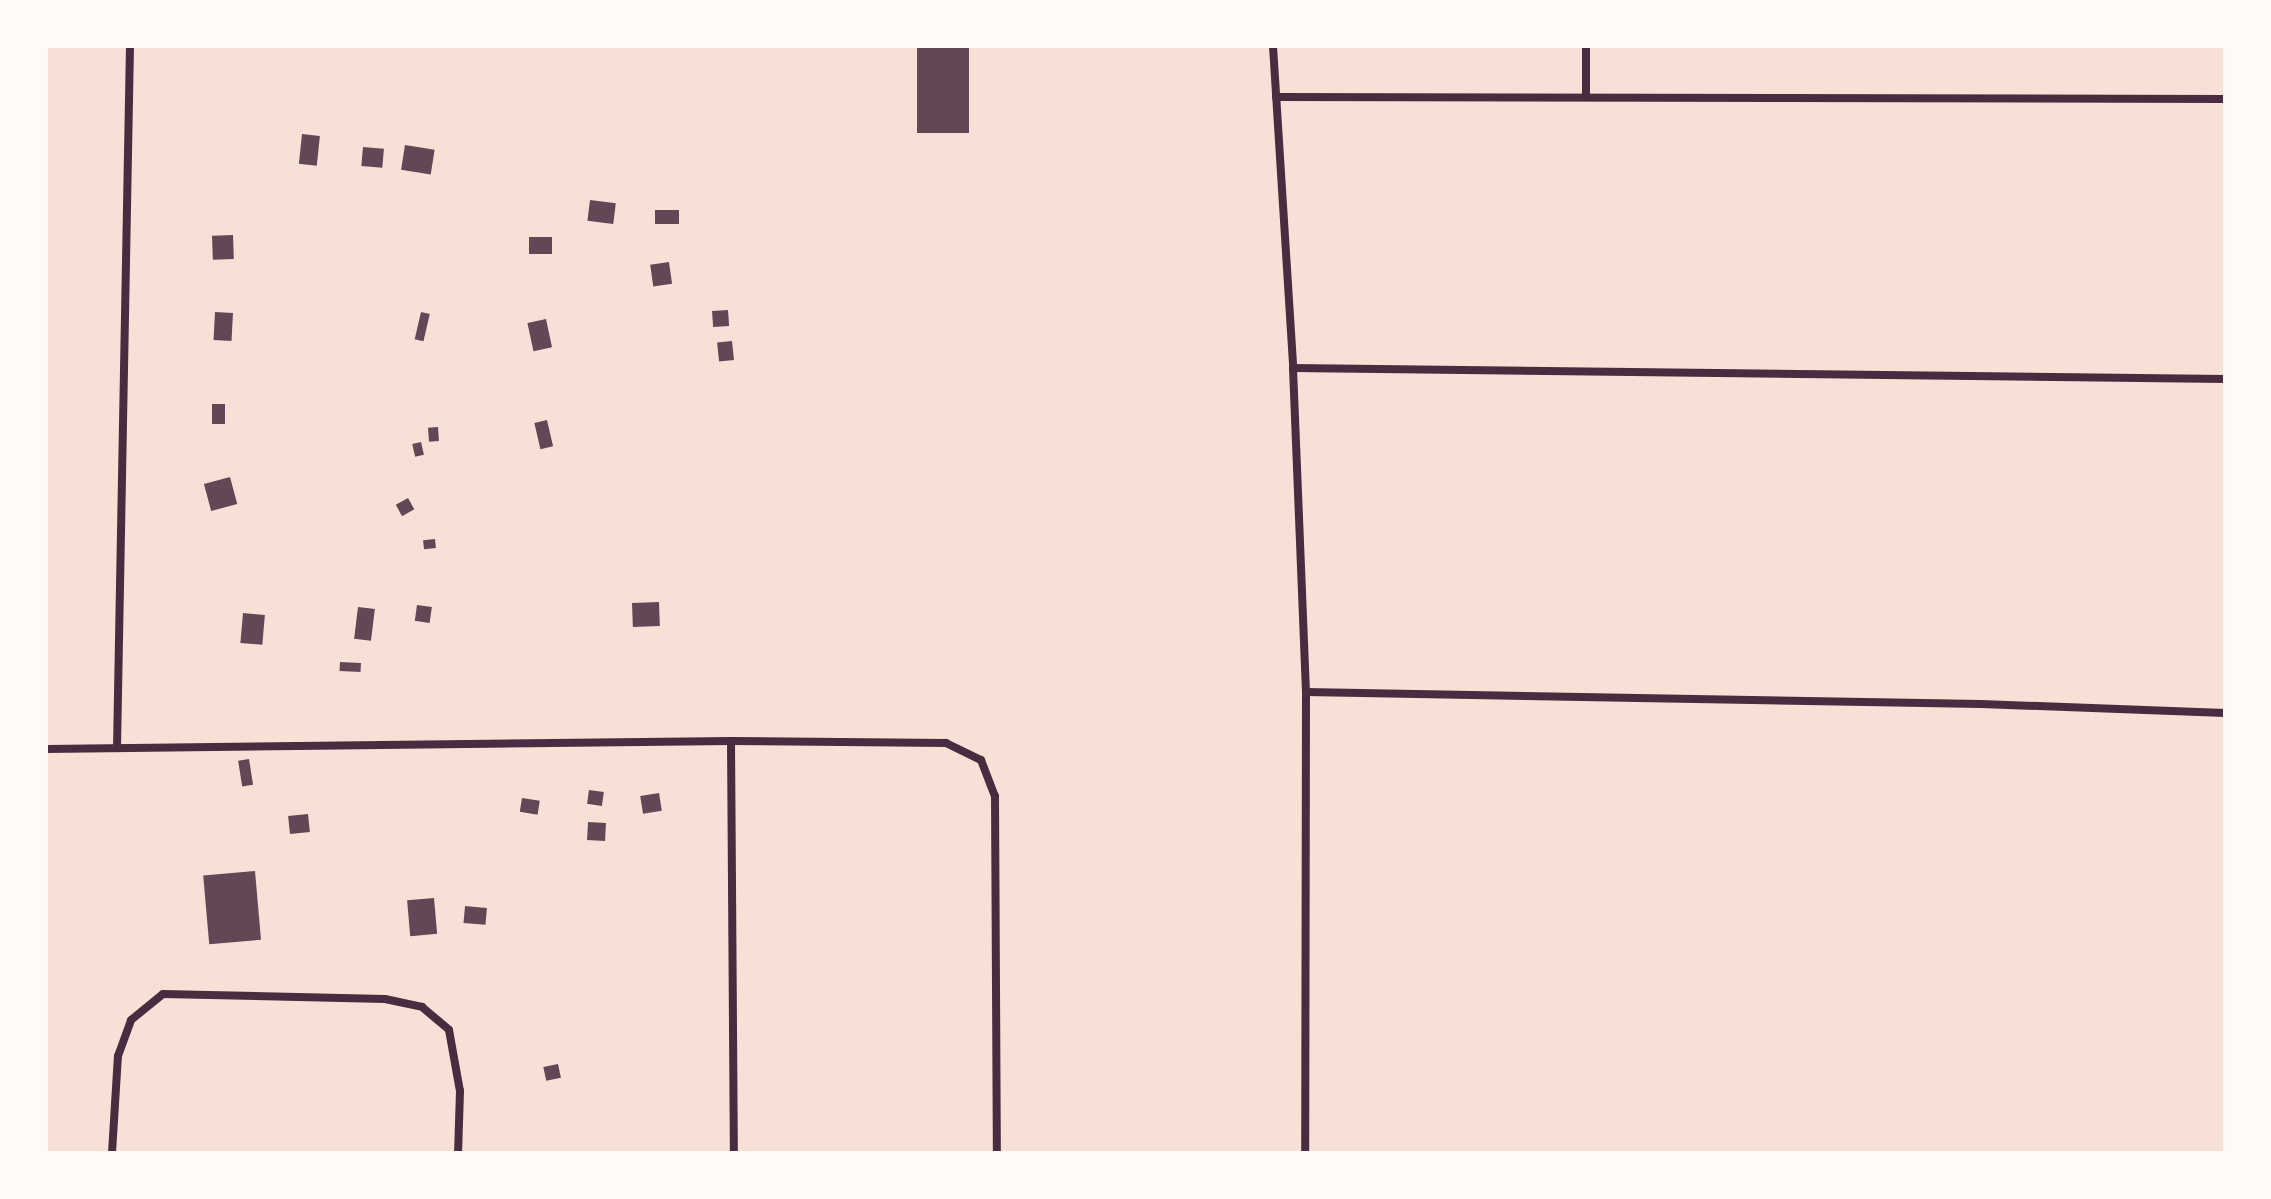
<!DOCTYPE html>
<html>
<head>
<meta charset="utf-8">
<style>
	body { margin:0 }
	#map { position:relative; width:2271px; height:1199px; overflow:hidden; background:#f7e1d7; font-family:"Sofia Sans Condensed",sans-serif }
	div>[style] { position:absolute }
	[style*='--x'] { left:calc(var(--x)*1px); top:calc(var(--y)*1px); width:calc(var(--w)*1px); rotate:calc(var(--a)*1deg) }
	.building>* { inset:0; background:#644757; transform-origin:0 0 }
	.minor>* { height:8px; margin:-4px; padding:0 4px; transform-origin:4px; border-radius:4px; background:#4a2c40 }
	span { translate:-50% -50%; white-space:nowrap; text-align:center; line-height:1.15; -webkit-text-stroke:8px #fffaf5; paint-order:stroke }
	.frame { position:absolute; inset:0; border:48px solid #fffaf5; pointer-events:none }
</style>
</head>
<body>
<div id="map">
	<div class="building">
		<i style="left:917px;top:46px;width:52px;height:87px"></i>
		<i style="left:302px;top:134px;width:18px;height:30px;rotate:6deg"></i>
		<i style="left:405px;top:145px;width:30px;height:25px;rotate:9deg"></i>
		<i style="left:363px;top:147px;width:21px;height:19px;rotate:5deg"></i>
		<i style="left:590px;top:200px;width:26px;height:21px;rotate:7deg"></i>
		<i style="left:655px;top:210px;width:24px;height:14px"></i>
		<i style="left:233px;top:235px;width:24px;height:21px;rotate:88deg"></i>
		<i style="left:529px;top:237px;width:23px;height:17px"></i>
		<i style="left:669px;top:262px;width:22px;height:19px;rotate:82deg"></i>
		<i style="left:728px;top:310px;width:16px;height:16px;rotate:86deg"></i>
		<i style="left:215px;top:312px;width:18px;height:28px;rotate:3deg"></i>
		<i style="left:421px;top:312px;width:9px;height:28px;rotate:13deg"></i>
		<i style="left:546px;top:319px;width:29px;height:19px;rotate:78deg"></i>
		<i style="left:732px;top:341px;width:19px;height:15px;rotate:84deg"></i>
		<i style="left:212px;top:404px;width:13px;height:20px"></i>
		<i style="left:547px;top:420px;width:27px;height:13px;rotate:77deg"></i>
		<i style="left:438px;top:427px;width:14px;height:10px;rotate:86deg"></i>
		<i style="left:421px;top:442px;width:13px;height:9px;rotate:77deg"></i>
		<i style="left:230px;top:477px;width:28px;height:27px;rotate:75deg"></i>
		<i style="left:408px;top:498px;width:13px;height:14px;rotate:61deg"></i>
		<i style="left:435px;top:539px;width:9px;height:12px;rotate:84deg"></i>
		<i style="left:659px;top:602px;width:24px;height:27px;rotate:88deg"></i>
		<i style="left:417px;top:605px;width:15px;height:16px;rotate:8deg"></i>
		<i style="left:358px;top:607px;width:17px;height:32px;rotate:7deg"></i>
		<i style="left:243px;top:613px;width:22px;height:30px;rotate:5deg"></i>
		<i style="left:340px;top:662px;width:21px;height:9px;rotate:3deg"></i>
		<i style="left:249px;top:759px;width:26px;height:11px;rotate:81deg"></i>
		<i style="left:589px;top:790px;width:15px;height:14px;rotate:8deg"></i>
		<i style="left:659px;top:793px;width:18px;height:19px;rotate:81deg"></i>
		<i style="left:522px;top:798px;width:18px;height:14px;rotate:9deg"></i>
		<i style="left:308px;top:814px;width:18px;height:20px;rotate:84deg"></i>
		<i style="left:588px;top:822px;width:18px;height:18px;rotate:3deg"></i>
		<i style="left:255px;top:871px;width:69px;height:52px;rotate:85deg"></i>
		<i style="left:434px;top:898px;width:36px;height:27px;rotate:85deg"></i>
		<i style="left:465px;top:906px;width:22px;height:17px;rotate:5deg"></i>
		<i style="left:558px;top:1064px;width:14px;height:15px;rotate:78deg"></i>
	</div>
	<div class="minor">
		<i style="--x:1273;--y:46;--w:323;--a:86.4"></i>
		<i style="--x:1293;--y:368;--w:324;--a:87.7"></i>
		<i style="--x:1306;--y:692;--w:461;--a:90.1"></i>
		<i style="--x:1586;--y:96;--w:50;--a:-90"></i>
		<i style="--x:1276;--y:97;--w:949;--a:0.12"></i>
		<i style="--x:1293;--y:368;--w:932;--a:0.68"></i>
		<i style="--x:1306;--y:692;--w:675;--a:1.02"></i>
		<i style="--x:1981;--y:704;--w:244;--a:2.1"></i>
		<i style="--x:731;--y:741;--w:412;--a:89.6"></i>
		<i style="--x:117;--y:748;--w:702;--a:-88.94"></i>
		<i style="--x:46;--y:749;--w:685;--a:-0.67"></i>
		<i style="--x:731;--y:741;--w:215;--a:0.5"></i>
		<i style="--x:946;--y:743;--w:39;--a:26"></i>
		<i style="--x:981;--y:760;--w:39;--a:69"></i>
		<i style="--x:995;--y:796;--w:357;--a:89.7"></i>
		<i style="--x:112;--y:1153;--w:97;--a:-86.5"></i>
		<i style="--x:118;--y:1056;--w:38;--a:-70"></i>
		<i style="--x:131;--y:1020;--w:41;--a:-39.1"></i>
		<i style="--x:163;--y:994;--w:222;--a:1.3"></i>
		<i style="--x:385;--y:999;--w:38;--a:12"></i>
		<i style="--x:422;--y:1007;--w:35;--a:40"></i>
		<i style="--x:449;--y:1030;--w:62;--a:79.8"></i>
		<i style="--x:460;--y:1091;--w:62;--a:91.8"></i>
	</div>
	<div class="frame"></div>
</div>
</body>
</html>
